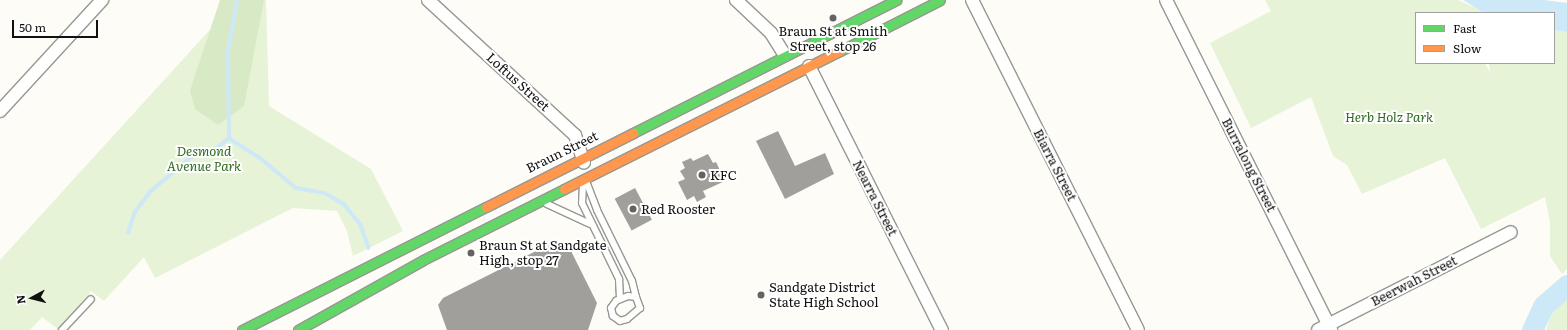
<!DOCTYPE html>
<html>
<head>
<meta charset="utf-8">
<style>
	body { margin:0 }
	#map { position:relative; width:1567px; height:330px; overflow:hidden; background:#fdfcf7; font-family:Literata,serif }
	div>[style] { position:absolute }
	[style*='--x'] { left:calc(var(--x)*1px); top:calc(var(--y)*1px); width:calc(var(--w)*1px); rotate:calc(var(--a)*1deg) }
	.green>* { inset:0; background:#e7f3d7 }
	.forest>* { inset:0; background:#d8eac5 }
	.water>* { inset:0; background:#cde8f7 }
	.stream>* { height:3.5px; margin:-1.75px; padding:0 1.75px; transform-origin:1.75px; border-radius:1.75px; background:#cde8f7 }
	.river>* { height:21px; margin:-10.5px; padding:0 10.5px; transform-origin:10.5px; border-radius:10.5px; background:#cde8f7 }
	.building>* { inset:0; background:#a19f9c; transform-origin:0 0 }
	.roads { filter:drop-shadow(1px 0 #979795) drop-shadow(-1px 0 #979795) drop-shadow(0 1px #979795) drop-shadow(0 -1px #979795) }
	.lane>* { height:6px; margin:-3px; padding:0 3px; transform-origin:3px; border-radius:3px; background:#fffffe }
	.street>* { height:12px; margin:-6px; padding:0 6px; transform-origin:6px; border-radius:6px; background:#fffffe }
	.fast>* { height:9px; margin:-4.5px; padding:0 4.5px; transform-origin:4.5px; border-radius:4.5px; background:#63d668 }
	.slow>* { height:9px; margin:-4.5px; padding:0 4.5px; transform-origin:4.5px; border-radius:4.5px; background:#ff974d }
	.dots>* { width:11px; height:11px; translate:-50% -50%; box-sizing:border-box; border:2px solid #fff; border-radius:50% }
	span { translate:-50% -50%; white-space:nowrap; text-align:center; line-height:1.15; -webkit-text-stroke:4px #fff; paint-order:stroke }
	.poi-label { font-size:13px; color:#111 }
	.left { translate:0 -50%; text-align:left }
	.street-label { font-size:13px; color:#111 }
	.park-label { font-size:13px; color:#2f6b1f; font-style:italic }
	.legend { position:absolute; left:1415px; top:12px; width:140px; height:52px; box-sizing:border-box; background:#fff; border:1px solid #a0a0a0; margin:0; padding:5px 7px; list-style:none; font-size:12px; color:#111 }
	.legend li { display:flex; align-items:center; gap:8px; height:20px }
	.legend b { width:20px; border:1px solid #a0a0a0 }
	.north { position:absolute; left:12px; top:278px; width:40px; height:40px; -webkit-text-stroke:3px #fff; paint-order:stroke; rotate:263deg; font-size:11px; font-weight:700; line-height:16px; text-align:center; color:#111 }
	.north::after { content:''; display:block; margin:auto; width:14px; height:18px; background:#111; clip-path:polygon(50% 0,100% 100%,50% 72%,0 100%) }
	.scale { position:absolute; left:12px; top:20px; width:86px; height:18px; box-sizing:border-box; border:2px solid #111; border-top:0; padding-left:5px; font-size:12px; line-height:14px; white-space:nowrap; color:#111; -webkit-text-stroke:3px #fff; paint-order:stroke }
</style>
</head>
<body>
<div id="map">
	<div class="green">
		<i style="clip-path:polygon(237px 0,266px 0,269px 106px,371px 169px,403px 231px,353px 256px,347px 231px,337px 211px,293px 208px,155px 278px,144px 257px,104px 301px,91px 291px,59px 330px,42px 317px,30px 330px,0 330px,0 260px)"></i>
		<i style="clip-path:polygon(1265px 0,1458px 0,1486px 13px,1416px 13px,1416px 63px,1485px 63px,1490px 73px,1489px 63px,1554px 63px,1554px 30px,1567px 32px,1567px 269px,1562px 274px,1550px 256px,1550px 222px,1545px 197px,1481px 229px,1445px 158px,1362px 194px,1347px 165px,1333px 156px,1311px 97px,1251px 128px,1210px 43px,1271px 11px)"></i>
		<i style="clip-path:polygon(1567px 297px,1567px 330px,1546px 330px,1553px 309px)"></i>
	</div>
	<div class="forest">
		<i style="clip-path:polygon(220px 0,264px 0,244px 106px,218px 125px,195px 109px,190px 91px)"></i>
	</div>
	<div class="water">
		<i style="clip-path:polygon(1463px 0,1544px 0,1567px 3px,1567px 32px,1554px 30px,1554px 13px,1484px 13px)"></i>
	</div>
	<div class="stream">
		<i style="--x:229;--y:138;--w:40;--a:32.9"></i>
		<i style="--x:263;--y:160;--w:43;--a:40.3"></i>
		<i style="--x:296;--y:188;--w:29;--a:10"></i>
		<i style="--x:325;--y:193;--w:22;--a:30"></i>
		<i style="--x:344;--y:204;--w:27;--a:51"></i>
		<i style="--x:361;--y:225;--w:24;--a:71"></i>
		<i style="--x:128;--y:233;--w:22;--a:-72"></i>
		<i style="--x:135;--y:212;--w:26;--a:-53"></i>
		<i style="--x:151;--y:191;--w:52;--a:-40.4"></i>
		<i style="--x:191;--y:157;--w:23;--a:-15"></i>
		<i style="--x:213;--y:151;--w:21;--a:-39"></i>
		<i style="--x:229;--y:138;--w:86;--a:-90.7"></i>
		<i style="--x:228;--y:52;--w:53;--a:-80.2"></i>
	</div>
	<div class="river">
		<i style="--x:1532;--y:330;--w:26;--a:-65"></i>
		<i style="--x:1543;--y:306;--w:32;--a:-41"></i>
	</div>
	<div class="building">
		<i style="clip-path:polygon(778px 131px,795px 166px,825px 153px,834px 174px,785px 199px,756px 141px)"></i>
		<i style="clip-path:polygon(708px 154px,713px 163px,716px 162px,725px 181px,703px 191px,706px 197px,697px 202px,694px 196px,687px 200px,678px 182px,685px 179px,680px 171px,685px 168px,682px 162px,691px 158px,693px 161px)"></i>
		<i style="left:635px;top:188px;width:36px;height:23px;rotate:62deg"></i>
		<i style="clip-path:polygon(554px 242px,569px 247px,597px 303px,588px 330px,447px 330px,438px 305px,443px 298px)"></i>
	</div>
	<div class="roads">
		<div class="lane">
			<i style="--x:586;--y:181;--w:31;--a:69"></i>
			<i style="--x:597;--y:210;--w:79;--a:63.8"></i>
			<i style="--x:632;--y:281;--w:16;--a:76"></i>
			<i style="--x:583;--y:185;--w:18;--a:93"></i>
			<i style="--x:582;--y:203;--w:85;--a:64"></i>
			<i style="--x:619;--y:279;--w:20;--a:87"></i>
			<i style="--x:547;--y:204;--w:47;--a:24.9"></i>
			<i style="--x:628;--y:296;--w:8;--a:7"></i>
			<i style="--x:636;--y:297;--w:12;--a:70"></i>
			<i style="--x:640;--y:308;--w:17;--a:140"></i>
			<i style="--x:627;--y:319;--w:7;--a:164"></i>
			<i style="--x:620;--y:321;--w:9;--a:-144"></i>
			<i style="--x:613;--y:316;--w:8;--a:-104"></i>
			<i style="--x:611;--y:308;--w:9;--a:-54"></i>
			<i style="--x:616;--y:301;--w:13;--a:-23"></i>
			<i style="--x:62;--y:330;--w:42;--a:-46.9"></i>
		</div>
		<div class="street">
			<i style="--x:428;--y:0;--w:200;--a:42.6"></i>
			<i style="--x:575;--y:135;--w:29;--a:72"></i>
			<i style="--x:736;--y:0;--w:48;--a:43.3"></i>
			<i style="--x:771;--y:33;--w:26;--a:58"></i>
			<i style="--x:972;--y:0;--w:369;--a:63.3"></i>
			<i style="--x:1166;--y:0;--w:369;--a:63.4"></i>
			<i style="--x:809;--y:66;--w:296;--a:63.3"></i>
			<i style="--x:0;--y:111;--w:151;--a:-47.4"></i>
			<i style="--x:1318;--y:330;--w:216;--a:-26.9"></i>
		</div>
		<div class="fast">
			<i style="--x:840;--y:51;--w:112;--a:-27"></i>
			<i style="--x:633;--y:133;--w:295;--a:-26.8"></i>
			<i style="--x:242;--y:330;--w:273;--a:-26.8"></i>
			<i style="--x:298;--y:330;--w:143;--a:-29.2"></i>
			<i style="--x:423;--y:260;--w:158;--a:-26.7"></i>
		</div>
		<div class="slow">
			<i style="--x:564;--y:189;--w:309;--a:-26.6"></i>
			<i style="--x:486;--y:207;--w:165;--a:-26.7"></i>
		</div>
	</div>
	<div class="dots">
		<i style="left:833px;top:18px;background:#646362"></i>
		<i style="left:702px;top:175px;background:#646362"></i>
		<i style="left:633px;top:209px;background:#646362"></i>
		<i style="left:471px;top:253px;background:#646362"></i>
		<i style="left:761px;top:295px;background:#646362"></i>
	</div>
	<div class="poi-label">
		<span style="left:833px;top:39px">Braun St at Smith<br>Street, stop 26</span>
		<span class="left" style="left:710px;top:175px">KFC</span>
		<span class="left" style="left:641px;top:209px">Red Rooster</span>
		<span class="left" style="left:479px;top:253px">Braun St at Sandgate<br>High, stop 27</span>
		<span class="left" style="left:769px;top:295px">Sandgate District<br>State High School</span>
	</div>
	<div class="street-label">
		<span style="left:518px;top:82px;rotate:42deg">Loftus Street</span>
		<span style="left:562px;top:152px;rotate:-26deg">Braun Street</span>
		<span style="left:1055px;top:165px;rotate:63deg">Biarra Street</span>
		<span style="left:1249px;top:165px;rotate:63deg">Burralong Street</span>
		<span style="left:875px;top:198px;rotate:63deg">Nearra Street</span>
		<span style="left:1414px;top:281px;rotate:-27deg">Beerwah Street</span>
	</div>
	<div class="park-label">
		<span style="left:1389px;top:117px">Herb Holz Park</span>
		<span style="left:204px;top:159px">Desmond<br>Avenue Park</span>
	</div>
	<ul class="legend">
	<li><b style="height:5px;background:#63d668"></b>Fast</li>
	<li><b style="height:5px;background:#ff974d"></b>Slow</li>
	</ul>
	<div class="north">N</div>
	<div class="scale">50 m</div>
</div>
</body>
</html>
